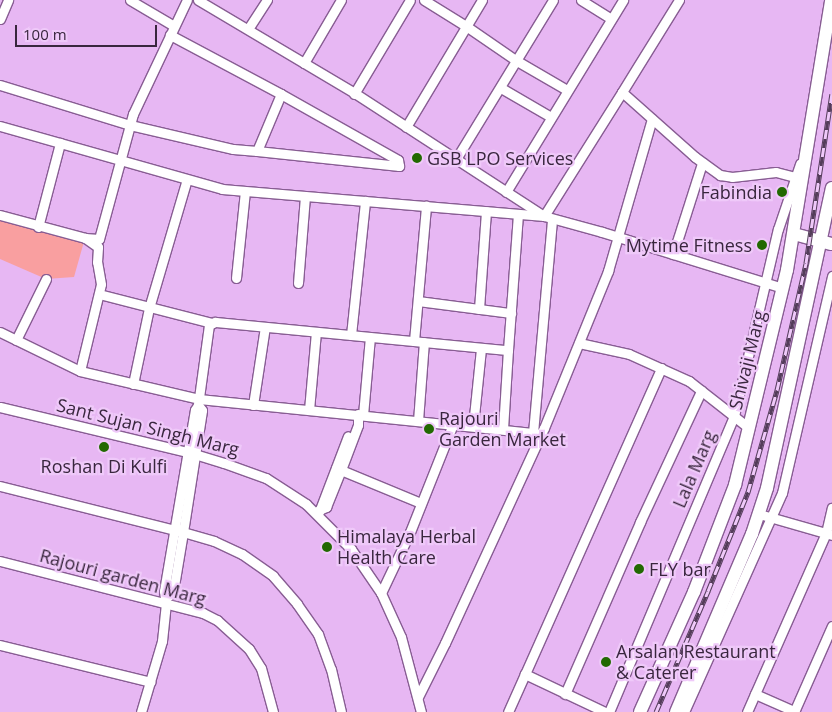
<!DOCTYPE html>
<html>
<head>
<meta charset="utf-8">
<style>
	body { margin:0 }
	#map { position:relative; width:832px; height:712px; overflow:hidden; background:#e7b7f3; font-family:"Open Sans",sans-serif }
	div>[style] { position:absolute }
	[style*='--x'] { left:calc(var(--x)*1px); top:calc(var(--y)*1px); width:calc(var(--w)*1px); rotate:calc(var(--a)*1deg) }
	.green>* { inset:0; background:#f99fa0 }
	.roads { filter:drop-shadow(1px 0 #885d93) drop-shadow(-1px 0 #885d93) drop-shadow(0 1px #885d93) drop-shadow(0 -1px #885d93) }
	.street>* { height:9px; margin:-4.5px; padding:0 4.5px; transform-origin:4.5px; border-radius:4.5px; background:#fff }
	.secondary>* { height:12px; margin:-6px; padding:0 6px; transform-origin:6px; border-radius:6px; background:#fff }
	.rail>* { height:5px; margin-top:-2.5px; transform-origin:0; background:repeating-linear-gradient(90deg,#efc9f9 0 9px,#543d5a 0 18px); box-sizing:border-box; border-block:1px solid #543d5a }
	.dots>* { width:14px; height:14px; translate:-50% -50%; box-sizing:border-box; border:2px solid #efc9f9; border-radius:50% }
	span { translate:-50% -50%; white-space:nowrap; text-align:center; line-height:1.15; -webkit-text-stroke:4.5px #efc9f9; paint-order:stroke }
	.poi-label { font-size:18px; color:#39263e }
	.left { translate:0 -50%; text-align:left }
	.right { translate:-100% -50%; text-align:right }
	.street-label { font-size:18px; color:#39263e }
	.scale { position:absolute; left:15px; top:25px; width:142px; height:22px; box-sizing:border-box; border:2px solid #39263e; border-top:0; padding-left:6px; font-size:15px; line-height:18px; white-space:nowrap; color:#39263e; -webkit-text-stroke:4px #efc9f9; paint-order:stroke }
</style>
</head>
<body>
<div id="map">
	<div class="green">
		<i style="clip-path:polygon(0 215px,85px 238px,74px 277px,46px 279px,0 259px)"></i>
	</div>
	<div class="roads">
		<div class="street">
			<i style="--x:130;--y:0;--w:51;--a:30.6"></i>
			<i style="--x:198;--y:0;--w:180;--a:30.7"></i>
			<i style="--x:353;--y:92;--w:228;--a:33"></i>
			<i style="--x:544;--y:216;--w:60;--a:15.4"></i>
			<i style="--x:602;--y:232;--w:189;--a:17.2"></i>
			<i style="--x:424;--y:0;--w:49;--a:31.8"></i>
			<i style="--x:466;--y:26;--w:62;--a:34.5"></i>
			<i style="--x:517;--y:61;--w:58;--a:30.1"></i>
			<i style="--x:581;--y:0;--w:34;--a:32"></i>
			<i style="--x:679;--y:0;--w:108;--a:121.8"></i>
			<i style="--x:622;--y:92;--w:98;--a:41.7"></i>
			<i style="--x:695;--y:157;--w:31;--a:36"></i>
			<i style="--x:720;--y:175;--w:12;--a:9"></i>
			<i style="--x:732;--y:177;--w:44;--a:-6.5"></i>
			<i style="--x:776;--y:172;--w:20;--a:15"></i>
			<i style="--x:0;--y:19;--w:21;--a:-67"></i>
			<i style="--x:248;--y:29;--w:35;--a:-57"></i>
			<i style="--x:304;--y:63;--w:73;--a:-59.6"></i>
			<i style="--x:0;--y:85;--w:136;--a:17.1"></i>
			<i style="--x:130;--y:125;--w:106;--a:13.1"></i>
			<i style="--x:233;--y:149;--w:24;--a:5"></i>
			<i style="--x:257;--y:151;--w:62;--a:-67.2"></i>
			<i style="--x:281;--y:94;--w:126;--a:-152"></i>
			<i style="--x:501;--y:88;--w:58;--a:30.1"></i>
			<i style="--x:354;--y:94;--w:109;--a:-59.2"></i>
			<i style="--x:0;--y:126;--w:231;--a:15.8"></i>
			<i style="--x:222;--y:189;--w:323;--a:4.8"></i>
			<i style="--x:544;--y:216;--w:146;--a:-57.8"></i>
			<i style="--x:406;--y:127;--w:148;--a:-59.1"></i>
			<i style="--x:257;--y:151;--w:143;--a:6"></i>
			<i style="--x:399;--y:166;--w:6;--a:-99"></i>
			<i style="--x:398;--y:160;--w:134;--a:-150.6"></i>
			<i style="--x:456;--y:159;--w:186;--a:-58.6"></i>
			<i style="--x:506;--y:192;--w:225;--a:-58.6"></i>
			<i style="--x:0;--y:215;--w:88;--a:15.1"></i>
			<i style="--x:38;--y:227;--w:87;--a:-75.3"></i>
			<i style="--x:673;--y:254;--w:96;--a:-72.3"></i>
			<i style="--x:236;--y:278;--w:87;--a:-84.1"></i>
			<i style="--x:298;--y:283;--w:87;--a:-85.4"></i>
			<i style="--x:99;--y:294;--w:117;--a:14.4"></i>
			<i style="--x:418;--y:301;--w:94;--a:7.4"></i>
			<i style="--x:479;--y:309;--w:98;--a:-85.9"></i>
			<i style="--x:0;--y:332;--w:89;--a:26"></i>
			<i style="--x:80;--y:371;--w:122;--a:13.2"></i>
			<i style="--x:199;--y:399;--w:345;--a:5.8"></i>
			<i style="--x:351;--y:335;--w:135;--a:-84"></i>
			<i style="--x:16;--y:340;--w:68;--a:-63.8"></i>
			<i style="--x:414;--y:341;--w:136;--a:-84.9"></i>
			<i style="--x:579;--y:343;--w:51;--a:12.4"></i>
			<i style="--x:629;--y:354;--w:66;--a:24.2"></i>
			<i style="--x:689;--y:381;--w:76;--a:38.1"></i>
			<i style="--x:80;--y:371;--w:89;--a:-76.4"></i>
			<i style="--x:101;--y:284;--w:22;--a:-100"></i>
			<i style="--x:97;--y:262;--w:15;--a:-86"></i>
			<i style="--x:98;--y:247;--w:16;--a:-145"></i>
			<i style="--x:85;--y:238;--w:14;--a:4"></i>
			<i style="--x:99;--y:239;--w:130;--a:-74.8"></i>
			<i style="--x:133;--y:114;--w:126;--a:-64.7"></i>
			<i style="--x:133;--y:384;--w:78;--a:-78.1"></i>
			<i style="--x:149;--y:308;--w:134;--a:-73.6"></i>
			<i style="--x:253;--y:405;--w:79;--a:-81.3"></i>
			<i style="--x:0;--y:407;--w:193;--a:13.5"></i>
			<i style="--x:188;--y:452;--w:38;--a:17"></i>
			<i style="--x:224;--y:463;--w:45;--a:19.7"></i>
			<i style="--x:266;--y:478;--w:48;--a:33"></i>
			<i style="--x:306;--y:504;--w:64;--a:45"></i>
			<i style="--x:351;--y:549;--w:53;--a:55.7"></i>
			<i style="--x:381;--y:593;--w:48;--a:65.6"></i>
			<i style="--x:401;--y:637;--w:78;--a:75.1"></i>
			<i style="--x:309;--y:410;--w:78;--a:-84.9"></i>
			<i style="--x:363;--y:415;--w:78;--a:-84.9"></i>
			<i style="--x:418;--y:421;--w:79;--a:-85.7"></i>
			<i style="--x:473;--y:426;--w:78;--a:-84.1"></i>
			<i style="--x:503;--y:429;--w:79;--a:-86.4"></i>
			<i style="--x:533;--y:433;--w:215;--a:-84.9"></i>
			<i style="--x:336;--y:468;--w:92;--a:22.4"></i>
			<i style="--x:0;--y:486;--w:189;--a:14.1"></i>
			<i style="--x:183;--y:532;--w:32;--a:16"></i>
			<i style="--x:214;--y:541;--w:31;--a:25"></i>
			<i style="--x:242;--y:554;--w:38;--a:35"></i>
			<i style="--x:273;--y:576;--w:37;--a:49"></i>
			<i style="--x:297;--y:604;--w:37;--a:55"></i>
			<i style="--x:318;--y:634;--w:37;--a:70"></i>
			<i style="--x:331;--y:669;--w:44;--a:76.9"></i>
			<i style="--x:319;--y:510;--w:8;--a:-23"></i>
			<i style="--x:326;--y:507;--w:40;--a:-68"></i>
			<i style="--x:341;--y:470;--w:48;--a:-69.3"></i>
			<i style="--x:358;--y:425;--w:11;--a:-90"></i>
			<i style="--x:319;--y:512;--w:81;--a:-69.1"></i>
			<i style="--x:759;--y:514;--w:76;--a:16"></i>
			<i style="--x:0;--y:561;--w:210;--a:14.4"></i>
			<i style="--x:203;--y:613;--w:16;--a:27"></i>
			<i style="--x:217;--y:620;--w:43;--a:42.2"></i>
			<i style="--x:249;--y:649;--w:22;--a:58"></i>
			<i style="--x:261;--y:668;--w:46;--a:74.7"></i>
			<i style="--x:381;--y:593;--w:68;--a:-64.6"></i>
			<i style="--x:410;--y:532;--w:116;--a:-68.3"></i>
			<i style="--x:166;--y:598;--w:9;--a:-41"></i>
			<i style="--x:173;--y:592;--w:61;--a:-80.5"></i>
			<i style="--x:183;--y:532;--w:123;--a:-81.1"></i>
			<i style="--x:202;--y:410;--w:6;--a:-129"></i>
			<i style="--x:0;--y:645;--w:155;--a:13.8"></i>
			<i style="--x:565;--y:694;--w:188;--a:-66.4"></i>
			<i style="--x:640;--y:522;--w:145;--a:-65"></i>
			<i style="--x:755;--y:694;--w:43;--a:23.6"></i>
			<i style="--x:418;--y:697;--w:60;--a:-63.4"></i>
			<i style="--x:445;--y:643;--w:237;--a:-65.3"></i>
			<i style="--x:544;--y:428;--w:170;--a:-67.8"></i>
			<i style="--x:608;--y:271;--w:158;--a:-73.9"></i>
			<i style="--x:141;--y:712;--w:74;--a:-73.5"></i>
			<i style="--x:162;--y:641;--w:37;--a:-84"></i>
			<i style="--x:166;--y:604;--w:13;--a:-99"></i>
			<i style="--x:164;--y:591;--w:184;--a:-80.3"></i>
			<i style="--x:195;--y:410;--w:6;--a:-59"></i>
			<i style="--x:198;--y:405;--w:81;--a:-82.2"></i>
			<i style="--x:209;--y:325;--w:7;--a:-27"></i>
			<i style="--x:215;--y:322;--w:294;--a:5.5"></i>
			<i style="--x:508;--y:350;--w:136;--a:-85.8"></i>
			<i style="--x:508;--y:712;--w:42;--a:-65.9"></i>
			<i style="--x:605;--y:712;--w:89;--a:-154.6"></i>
			<i style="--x:525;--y:674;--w:335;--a:-66"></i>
			<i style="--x:609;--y:712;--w:321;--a:-67.1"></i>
			<i style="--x:734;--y:416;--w:192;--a:-76.8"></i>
			<i style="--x:778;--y:229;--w:69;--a:-71.3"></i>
			<i style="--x:684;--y:712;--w:240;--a:-65.9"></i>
			<i style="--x:782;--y:493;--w:223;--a:-77"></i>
			<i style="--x:747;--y:712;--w:196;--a:-66.2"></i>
			<i style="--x:826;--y:533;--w:26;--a:-77"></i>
			<i style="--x:794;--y:712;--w:94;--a:-66.2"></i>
		</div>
		<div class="secondary">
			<i style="--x:794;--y:234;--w:39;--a:15"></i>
			<i style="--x:640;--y:712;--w:132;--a:-65.8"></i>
			<i style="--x:694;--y:592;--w:115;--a:-69"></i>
			<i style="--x:735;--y:485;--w:221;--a:-76.4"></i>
			<i style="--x:787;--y:270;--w:274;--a:-80.7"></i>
			<i style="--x:676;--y:712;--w:194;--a:-66.9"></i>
			<i style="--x:752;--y:534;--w:48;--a:-71.9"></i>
			<i style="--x:767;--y:488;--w:307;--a:-77.8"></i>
		</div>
	</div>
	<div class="rail">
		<i style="--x:656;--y:712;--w:132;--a:-66.7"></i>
		<i style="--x:708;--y:591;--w:107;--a:-68"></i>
		<i style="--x:748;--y:492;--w:106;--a:-74.1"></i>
		<i style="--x:777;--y:390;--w:130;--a:-77.1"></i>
		<i style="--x:806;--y:263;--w:171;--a:-81.3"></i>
	</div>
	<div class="dots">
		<i style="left:417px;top:158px;background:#226901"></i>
		<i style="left:782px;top:192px;background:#226901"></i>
		<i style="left:762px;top:245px;background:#226901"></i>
		<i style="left:429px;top:429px;background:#226901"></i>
		<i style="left:104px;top:447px;background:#226901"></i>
		<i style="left:327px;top:547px;background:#226901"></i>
		<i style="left:639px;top:569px;background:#226901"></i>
		<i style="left:606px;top:662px;background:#226901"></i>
	</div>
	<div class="poi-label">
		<span class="left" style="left:427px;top:158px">GSB LPO Services</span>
		<span class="right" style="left:772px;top:192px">Fabindia</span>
		<span class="right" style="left:752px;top:245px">Mytime Fitness</span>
		<span class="left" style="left:439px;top:429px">Rajouri<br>Garden Market</span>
		<span style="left:104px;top:466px">Roshan Di Kulfi</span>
		<span class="left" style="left:337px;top:547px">Himalaya Herbal<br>Health Care</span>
		<span class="left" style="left:649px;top:569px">FLY bar</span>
		<span class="left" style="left:616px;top:662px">Arsalan Restaurant<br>&amp; Caterer</span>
	</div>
	<div class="street-label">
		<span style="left:747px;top:360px;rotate:-76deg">Shivaji Marg</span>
		<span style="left:148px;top:427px;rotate:14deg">Sant Sujan Singh Marg</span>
		<span style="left:694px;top:469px;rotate:-67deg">Lala Marg</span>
		<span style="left:123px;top:577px;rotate:15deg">Rajouri garden Marg</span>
	</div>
	<div class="scale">100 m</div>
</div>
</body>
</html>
